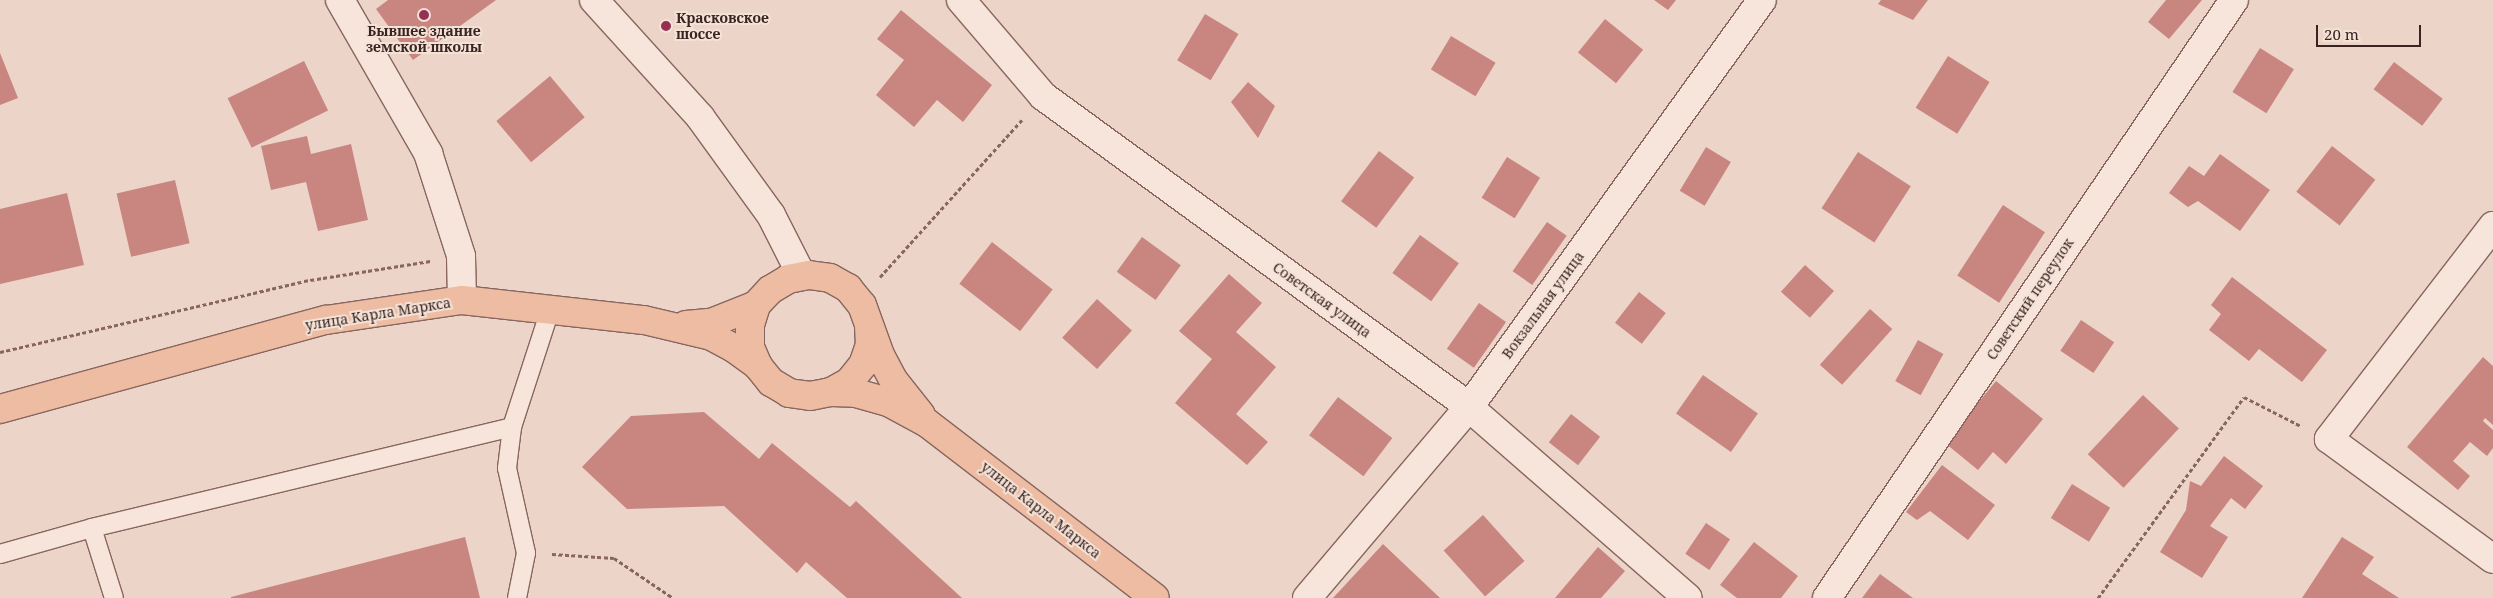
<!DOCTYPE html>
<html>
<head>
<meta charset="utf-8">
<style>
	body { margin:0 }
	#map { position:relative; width:2493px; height:598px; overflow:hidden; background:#ecd5c8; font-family:"Noto Serif",serif }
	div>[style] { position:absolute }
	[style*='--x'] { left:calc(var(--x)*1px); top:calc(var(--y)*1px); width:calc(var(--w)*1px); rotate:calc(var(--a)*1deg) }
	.building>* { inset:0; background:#c98580; transform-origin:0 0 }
	.path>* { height:3px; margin-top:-1.5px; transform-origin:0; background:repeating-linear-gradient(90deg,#88665e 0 4px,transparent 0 6.5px) }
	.roads { filter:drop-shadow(1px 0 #88665e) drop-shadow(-1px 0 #88665e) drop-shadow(0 1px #88665e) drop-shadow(0 -1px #88665e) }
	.service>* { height:18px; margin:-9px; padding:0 9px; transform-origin:9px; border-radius:9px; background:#f7e5db }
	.minor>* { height:28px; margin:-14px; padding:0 14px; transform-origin:14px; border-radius:14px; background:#f7e5db }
	.tertiary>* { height:28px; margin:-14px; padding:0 14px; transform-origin:14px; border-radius:14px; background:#f7e5db }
	.secondary>* { height:28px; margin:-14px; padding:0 14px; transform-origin:14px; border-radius:14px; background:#f7e5db }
	.primary>* { height:28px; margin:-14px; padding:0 14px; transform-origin:14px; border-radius:14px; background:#edbca2 }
	.dots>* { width:14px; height:14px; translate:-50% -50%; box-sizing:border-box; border:2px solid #f4e2d7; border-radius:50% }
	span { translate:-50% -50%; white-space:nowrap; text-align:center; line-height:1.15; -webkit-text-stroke:4px #f4e2d7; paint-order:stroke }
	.poi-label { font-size:14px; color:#392421; font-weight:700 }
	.left { translate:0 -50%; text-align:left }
	.street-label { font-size:14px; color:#392421 }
	.scale { position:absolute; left:2316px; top:25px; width:105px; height:22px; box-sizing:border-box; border:2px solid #392421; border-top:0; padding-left:6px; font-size:15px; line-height:18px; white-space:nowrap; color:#392421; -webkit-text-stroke:4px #f4e2d7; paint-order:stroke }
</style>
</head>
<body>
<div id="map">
	<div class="building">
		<i style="clip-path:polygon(388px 0,496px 0,413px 60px,376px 9px)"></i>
		<i style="clip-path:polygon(1654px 0,1676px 0,1668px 10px)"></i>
		<i style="clip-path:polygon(1881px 0,1928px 0,1913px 20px,1878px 4px)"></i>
		<i style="clip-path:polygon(2166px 0,2202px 0,2169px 39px,2148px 22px)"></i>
		<i style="clip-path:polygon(901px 10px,992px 85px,963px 122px,937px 100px,914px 127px,876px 95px,904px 60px,877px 39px)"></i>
		<i style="left:1205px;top:14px;width:39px;height:54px;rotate:31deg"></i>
		<i style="left:1605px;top:19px;width:49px;height:43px;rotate:39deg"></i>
		<i style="left:1451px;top:36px;width:52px;height:39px;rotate:31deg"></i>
		<i style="left:2260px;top:48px;width:40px;height:52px;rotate:32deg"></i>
		<i style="clip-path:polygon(0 53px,18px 98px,0 105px)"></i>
		<i style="left:1948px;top:56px;width:49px;height:61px;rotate:32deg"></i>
		<i style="left:304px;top:61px;width:55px;height:85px;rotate:64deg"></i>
		<i style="left:2394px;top:62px;width:61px;height:34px;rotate:37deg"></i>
		<i style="left:550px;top:76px;width:54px;height:70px;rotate:50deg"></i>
		<i style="clip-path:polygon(1248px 82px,1275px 106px,1258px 138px,1231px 102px)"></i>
		<i style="clip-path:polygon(307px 136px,311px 154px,351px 144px,368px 220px,318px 231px,306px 182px,271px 190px,261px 146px)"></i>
		<i style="left:2332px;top:146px;width:55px;height:58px;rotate:38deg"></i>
		<i style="left:1706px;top:147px;width:29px;height:51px;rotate:31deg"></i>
		<i style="left:1379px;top:151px;width:44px;height:63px;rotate:37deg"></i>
		<i style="left:1858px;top:152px;width:63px;height:67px;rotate:33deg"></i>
		<i style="clip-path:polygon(2220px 154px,2270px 190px,2240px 231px,2198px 201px,2188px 207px,2169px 193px,2189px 166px,2204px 176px)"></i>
		<i style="left:1507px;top:157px;width:39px;height:48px;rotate:32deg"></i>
		<i style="left:175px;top:180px;width:65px;height:60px;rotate:77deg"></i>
		<i style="clip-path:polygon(67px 193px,84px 265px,0 284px,0 209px)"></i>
		<i style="left:2003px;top:205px;width:50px;height:84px;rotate:33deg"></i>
		<i style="left:1547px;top:222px;width:24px;height:60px;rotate:35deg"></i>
		<i style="left:1420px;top:235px;width:48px;height:47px;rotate:36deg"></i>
		<i style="left:1142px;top:237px;width:48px;height:43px;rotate:36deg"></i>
		<i style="left:992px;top:242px;width:77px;height:53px;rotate:38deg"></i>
		<i style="left:1805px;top:265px;width:39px;height:36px;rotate:42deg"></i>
		<i style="clip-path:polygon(1229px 274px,1262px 303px,1236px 332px,1276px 367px,1236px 414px,1268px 442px,1247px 465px,1175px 403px,1212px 359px,1179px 331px)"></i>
		<i style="clip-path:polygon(2232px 277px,2327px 350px,2302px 382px,2259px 349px,2249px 361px,2209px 330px,2221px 314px,2211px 305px)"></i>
		<i style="left:1639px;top:292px;width:34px;height:39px;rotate:38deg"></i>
		<i style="left:1097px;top:299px;width:47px;height:52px;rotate:42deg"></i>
		<i style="left:1479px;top:303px;width:33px;height:56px;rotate:35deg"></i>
		<i style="left:1870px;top:309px;width:30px;height:75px;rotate:42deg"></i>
		<i style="left:2081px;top:320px;width:40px;height:37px;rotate:34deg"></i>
		<i style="left:1918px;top:340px;width:29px;height:47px;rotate:29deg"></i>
		<i style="clip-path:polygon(2483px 357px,2493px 366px,2493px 425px,2485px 418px,2483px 421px,2493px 430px,2493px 448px,2487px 456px,2470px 442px,2453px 461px,2470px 476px,2458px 490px,2407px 447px)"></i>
		<i style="left:1703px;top:375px;width:67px;height:47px;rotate:35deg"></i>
		<i style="clip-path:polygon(1996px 381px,2043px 419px,2006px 464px,1993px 452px,1978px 470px,1945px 443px)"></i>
		<i style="left:2143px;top:395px;width:49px;height:81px;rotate:43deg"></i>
		<i style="left:1338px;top:397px;width:68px;height:48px;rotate:37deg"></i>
		<i style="clip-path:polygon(704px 412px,759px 459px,772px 443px,850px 507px,856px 501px,962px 598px,847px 598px,806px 562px,797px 573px,724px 506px,627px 509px,582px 467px,631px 416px)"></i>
		<i style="left:1571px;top:414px;width:37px;height:36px;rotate:38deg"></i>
		<i style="clip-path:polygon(2224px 456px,2263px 486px,2245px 509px,2231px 498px,2210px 526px,2228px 537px,2202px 578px,2160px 552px,2186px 510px,2190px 481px,2201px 486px)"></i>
		<i style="clip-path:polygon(1942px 465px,1995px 505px,1968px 540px,1930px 511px,1917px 520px,1906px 512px)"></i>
		<i style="left:2072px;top:484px;width:45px;height:40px;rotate:32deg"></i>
		<i style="left:1483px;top:515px;width:62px;height:53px;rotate:48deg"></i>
		<i style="left:1706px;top:523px;width:29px;height:37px;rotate:34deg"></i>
		<i style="clip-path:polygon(465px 537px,480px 598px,231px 598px,231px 597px)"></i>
		<i style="clip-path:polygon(2342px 537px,2374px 557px,2362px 574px,2399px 598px,2302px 598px)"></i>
		<i style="clip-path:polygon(1754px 542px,1798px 576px,1781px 598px,1737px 598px,1720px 585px)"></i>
		<i style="clip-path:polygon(1383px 544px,1440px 598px,1333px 598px)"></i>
		<i style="clip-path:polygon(1598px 547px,1625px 571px,1601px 598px,1555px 598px)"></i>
		<i style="clip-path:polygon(1880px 574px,1913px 598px,1862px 598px)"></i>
	</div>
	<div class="path">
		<i style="--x:880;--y:277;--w:213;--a:-47.9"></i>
		<i style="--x:0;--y:352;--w:312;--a:-13.1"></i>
		<i style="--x:304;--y:281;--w:128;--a:-9"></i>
		<i style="--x:552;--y:554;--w:62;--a:3.7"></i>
		<i style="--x:614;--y:558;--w:71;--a:34.1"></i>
		<i style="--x:2098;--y:598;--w:248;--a:-54"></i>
		<i style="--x:2244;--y:397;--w:64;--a:27"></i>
	</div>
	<div class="roads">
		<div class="service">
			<i style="--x:92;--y:528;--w:73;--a:72.6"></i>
			<i style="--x:0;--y:554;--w:96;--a:-15.8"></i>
			<i style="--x:92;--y:528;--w:432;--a:-13.5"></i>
			<i style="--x:517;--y:598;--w:46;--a:-78.7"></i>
			<i style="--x:526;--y:553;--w:87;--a:-102.6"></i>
			<i style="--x:507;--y:468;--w:41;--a:-83"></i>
			<i style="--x:512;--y:427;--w:126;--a:-72"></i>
		</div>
		<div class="minor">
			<i style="--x:340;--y:0;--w:177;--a:60.1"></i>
			<i style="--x:428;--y:153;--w:108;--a:72.2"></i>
			<i style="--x:461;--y:256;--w:44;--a:88.7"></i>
			<i style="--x:961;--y:0;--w:126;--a:49.5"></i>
			<i style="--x:1043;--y:96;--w:520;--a:36.08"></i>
			<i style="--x:1463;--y:402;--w:298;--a:41.1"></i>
			<i style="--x:2493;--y:226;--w:269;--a:127.6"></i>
			<i style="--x:2329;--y:439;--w:203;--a:36.2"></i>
			<i style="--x:1827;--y:598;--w:723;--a:-55.76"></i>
		</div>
		<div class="tertiary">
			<i style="--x:1307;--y:598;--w:250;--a:-49.7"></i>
			<i style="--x:1469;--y:407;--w:501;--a:-54.25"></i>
		</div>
		<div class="secondary">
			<i style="--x:594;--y:0;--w:158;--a:47.8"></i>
			<i style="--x:700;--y:117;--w:121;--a:54.1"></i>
			<i style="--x:771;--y:215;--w:68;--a:63.1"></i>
		</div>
		<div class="primary">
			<i style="--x:686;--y:325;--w:25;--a:-5"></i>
			<i style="--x:711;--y:323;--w:48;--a:-21.8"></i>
			<i style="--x:758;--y:366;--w:21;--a:-113"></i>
			<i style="--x:750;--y:347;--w:22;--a:-90"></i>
			<i style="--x:750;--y:325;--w:21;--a:-73"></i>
			<i style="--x:756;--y:305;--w:21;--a:-47"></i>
			<i style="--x:770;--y:290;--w:21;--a:-31"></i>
			<i style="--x:788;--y:279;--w:21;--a:-11"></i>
			<i style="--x:809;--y:275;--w:21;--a:8"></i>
			<i style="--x:830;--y:278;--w:21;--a:29"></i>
			<i style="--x:848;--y:288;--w:22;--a:51"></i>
			<i style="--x:862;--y:305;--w:53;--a:70.2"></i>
			<i style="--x:880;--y:355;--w:30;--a:62"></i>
			<i style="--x:894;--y:381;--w:43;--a:51.5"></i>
			<i style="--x:831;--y:392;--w:21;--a:-29"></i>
			<i style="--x:849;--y:382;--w:22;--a:-51"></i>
			<i style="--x:863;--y:365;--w:21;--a:-71"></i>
			<i style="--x:870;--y:345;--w:17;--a:-93"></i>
			<i style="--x:0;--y:409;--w:338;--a:-15.3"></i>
			<i style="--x:326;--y:320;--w:137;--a:-8.4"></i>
			<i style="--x:462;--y:300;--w:183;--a:6.3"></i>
			<i style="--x:644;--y:320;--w:69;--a:13.4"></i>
			<i style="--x:711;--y:336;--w:27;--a:28"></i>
			<i style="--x:735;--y:349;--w:29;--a:36"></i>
			<i style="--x:758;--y:366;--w:21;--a:51"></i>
			<i style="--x:771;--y:382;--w:21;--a:31"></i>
			<i style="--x:789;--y:393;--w:21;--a:8"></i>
			<i style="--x:810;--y:396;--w:21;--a:-11"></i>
			<i style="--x:831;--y:392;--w:25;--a:2"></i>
			<i style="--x:856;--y:393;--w:35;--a:16"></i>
			<i style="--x:890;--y:403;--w:42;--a:28.4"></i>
			<i style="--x:927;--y:423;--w:287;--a:37.5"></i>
		</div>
	</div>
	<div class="dots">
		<i style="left:424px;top:15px;background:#943153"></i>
		<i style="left:666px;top:26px;background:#943153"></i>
	</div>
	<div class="poi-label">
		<span class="left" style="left:676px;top:26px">Красковское<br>шоссе</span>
		<span style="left:424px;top:39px">Бывшее здание<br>земской школы</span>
	</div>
	<div class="street-label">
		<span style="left:2030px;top:299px;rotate:-56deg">Советский переулок</span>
		<span style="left:1322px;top:300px;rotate:36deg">Советская улица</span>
		<span style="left:1543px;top:305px;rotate:-54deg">Вокзальная улица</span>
		<span style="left:378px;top:314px;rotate:-9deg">улица Карла Маркса</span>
		<span style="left:1041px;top:510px;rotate:38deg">улица Карла Маркса</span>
	</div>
	<div class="scale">20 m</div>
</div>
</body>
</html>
